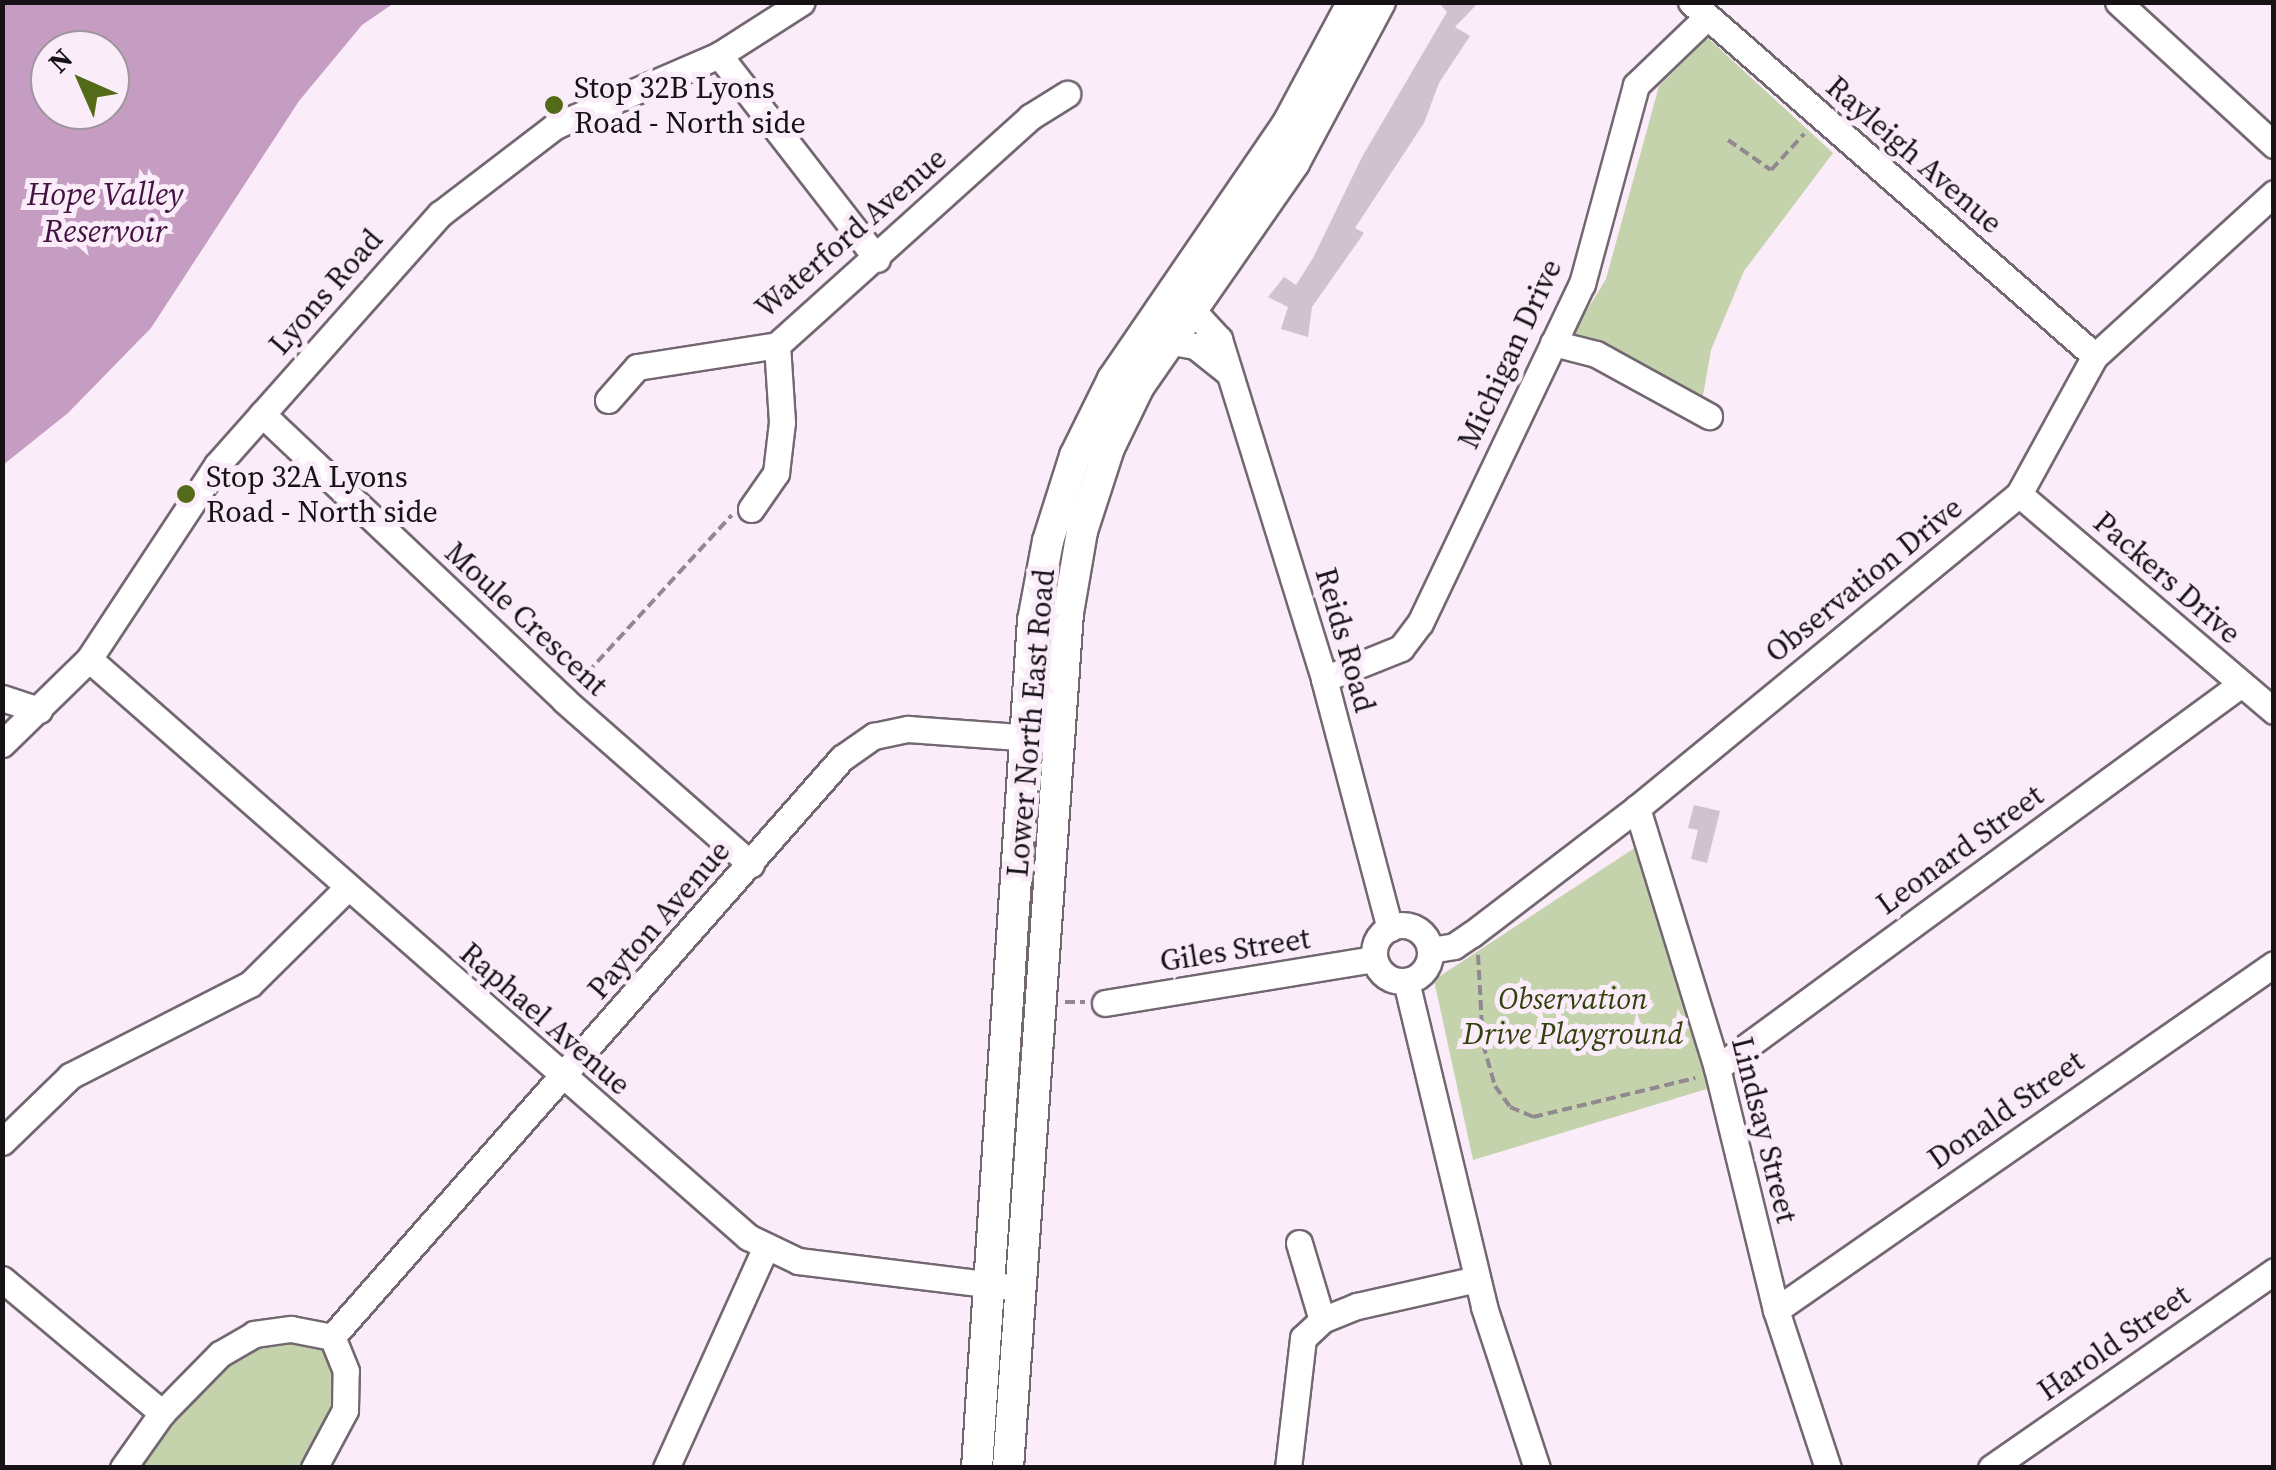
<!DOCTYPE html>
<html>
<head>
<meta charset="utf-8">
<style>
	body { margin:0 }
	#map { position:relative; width:2276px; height:1470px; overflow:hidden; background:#faecf8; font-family:"Source Serif 4",serif }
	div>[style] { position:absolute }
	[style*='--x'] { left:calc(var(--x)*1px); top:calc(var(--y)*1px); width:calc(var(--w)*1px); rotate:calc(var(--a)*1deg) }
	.green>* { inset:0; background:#c5d3ac }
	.water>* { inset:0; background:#c59dc2 }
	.building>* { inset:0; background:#d0c3cf }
	.path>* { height:4px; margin-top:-2px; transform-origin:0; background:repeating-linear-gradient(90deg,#918890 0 10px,transparent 0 15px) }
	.roads { filter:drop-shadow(2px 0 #736771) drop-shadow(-2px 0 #736771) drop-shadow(0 2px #736771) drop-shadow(0 -2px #736771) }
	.minor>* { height:25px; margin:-12.5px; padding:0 12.5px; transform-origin:12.5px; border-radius:12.5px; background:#fff }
	.minor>.ring { margin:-12.5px; padding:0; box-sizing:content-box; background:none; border:25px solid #fff; border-radius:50% }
	.major>* { height:30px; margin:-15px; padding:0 15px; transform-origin:15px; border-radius:15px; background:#fff }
	.dots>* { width:28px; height:28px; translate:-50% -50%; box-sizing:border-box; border:5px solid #faecf8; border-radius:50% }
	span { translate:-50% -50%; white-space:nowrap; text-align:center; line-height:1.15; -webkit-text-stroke:10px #faecf8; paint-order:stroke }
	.poi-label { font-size:30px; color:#161216 }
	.left { translate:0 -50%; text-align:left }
	.street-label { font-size:30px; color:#161216 }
	.park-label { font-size:30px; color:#32410b; font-style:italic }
	.water-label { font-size:32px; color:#421241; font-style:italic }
	.frame { position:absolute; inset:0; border:5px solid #161216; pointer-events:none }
	.north { position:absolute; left:30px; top:30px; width:100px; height:100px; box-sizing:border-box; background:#faecf8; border:2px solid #9f959e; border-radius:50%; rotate:315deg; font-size:28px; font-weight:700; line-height:40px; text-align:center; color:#161216 }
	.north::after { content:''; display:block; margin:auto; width:35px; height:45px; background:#536a19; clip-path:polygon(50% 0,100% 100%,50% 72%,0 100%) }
</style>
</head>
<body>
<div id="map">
	<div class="green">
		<i style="clip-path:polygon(1708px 38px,1833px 153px,1744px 271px,1711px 350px,1702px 401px,1571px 336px,1606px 279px,1659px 86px)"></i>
		<i style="clip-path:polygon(1636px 847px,1710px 1088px,1473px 1160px,1434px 980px)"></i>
		<i style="clip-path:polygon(254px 1334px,332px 1337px,346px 1371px,314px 1467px,123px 1468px)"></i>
	</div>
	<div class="water">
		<i style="clip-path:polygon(evenodd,3px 2px,394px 3px,362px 25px,299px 101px,151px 328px,68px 413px,3px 465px,3px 2px,50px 50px,110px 50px,110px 110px,50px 110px,50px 50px)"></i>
	</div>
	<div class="building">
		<i style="clip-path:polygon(1438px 2px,1479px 2px,1455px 27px,1470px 36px,1439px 83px,1424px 123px,1355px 228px,1364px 233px,1312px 307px,1308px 337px,1281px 329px,1288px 307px,1268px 297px,1284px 277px,1296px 285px,1313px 258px,1362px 157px,1447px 12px)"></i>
		<i style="clip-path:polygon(1694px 805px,1720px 811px,1707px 863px,1691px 859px,1698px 830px,1688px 828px)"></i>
	</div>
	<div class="path">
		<i style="--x:1728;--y:140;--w:52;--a:34.9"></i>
		<i style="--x:1771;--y:170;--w:49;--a:-47.5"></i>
		<i style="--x:577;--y:684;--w:229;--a:-47.5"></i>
		<i style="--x:1478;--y:955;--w:89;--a:86.8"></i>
		<i style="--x:1483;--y:1044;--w:44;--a:74.1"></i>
		<i style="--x:1495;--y:1086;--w:26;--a:54"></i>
		<i style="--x:1510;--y:1107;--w:25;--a:23"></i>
		<i style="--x:1533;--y:1117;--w:167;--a:-13.5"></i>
		<i style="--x:1065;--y:1002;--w:20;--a:0"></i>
	</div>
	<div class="roads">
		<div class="minor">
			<i style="--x:1691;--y:2;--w:537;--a:41.23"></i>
			<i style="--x:2118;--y:2;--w:212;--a:42.5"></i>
			<i style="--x:719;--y:55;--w:258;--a:52.2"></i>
			<i style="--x:1181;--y:298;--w:56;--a:47.2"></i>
			<i style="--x:1219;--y:339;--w:356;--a:72.8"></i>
			<i style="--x:1324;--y:679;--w:258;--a:75.2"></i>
			<i style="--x:1167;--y:341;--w:28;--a:10"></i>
			<i style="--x:1195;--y:346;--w:43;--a:38.5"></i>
			<i style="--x:1553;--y:343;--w:44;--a:14.3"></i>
			<i style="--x:1596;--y:354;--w:129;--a:28.8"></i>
			<i style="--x:608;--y:400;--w:44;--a:-48.7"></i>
			<i style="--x:637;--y:367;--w:142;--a:-8.9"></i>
			<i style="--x:777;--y:345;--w:341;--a:-42"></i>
			<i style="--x:1030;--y:117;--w:44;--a:-31.9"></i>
			<i style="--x:262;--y:414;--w:416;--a:43.4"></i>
			<i style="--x:564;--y:700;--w:249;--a:41.3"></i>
			<i style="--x:2019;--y:494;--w:335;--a:40.4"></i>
			<i style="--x:751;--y:509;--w:44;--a:-55.2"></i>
			<i style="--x:776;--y:473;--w:51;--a:-83.3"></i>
			<i style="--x:782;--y:422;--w:77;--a:-93.7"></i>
			<i style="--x:89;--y:659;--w:877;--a:41.25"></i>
			<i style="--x:748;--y:1237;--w:55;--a:25.6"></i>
			<i style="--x:798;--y:1261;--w:213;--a:7"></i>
			<i style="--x:1324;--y:679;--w:83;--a:-21.9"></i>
			<i style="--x:1401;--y:648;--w:31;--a:-53"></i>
			<i style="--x:1420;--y:623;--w:376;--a:-64.5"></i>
			<i style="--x:1582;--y:284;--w:206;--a:-74.8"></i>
			<i style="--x:1636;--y:85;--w:98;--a:-43.8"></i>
			<i style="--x:2;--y:698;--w:39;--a:18"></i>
			<i style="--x:2;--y:744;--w:122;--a:-44.3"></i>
			<i style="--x:89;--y:659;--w:232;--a:-56.6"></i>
			<i style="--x:217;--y:465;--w:336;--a:-48.4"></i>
			<i style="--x:440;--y:214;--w:145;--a:-37.4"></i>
			<i style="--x:555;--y:126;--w:179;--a:-23.4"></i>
			<i style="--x:719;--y:55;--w:98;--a:-32.6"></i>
			<i style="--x:1637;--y:808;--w:272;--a:72.9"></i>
			<i style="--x:1717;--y:1068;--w:249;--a:76.3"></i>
			<i style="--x:1776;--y:1310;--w:166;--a:71.8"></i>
			<i class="ring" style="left:1374px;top:925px;width:31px;height:31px"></i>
			<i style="--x:1430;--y:950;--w:24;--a:-9"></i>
			<i style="--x:1454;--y:946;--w:22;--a:-34"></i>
			<i style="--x:1472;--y:934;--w:208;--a:-37.4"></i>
			<i style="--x:1637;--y:808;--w:494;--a:-39.4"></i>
			<i style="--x:2019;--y:494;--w:158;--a:-61.2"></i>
			<i style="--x:2095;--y:356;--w:242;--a:-42.3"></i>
			<i style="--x:1406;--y:981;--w:335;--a:76.5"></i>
			<i style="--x:1484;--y:1307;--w:169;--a:71.8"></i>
			<i style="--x:1105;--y:1003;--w:273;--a:-9.3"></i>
			<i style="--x:1717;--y:1068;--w:650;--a:-36.23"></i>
			<i style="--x:2;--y:1142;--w:95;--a:-44.1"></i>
			<i style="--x:70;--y:1076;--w:202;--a:-27.1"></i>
			<i style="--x:250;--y:984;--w:135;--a:-44.7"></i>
			<i style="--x:1299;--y:1243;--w:80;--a:73.4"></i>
			<i style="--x:2;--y:1279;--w:209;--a:39.9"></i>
			<i style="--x:1776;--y:1310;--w:606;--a:-34.79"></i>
			<i style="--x:332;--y:1337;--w:772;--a:-48.63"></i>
			<i style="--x:842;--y:758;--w:39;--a:-35"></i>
			<i style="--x:874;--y:736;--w:35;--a:-12"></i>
			<i style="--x:908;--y:729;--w:153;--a:4.1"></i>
			<i style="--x:123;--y:1468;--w:67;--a:-54.7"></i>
			<i style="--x:162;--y:1413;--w:83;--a:-45.5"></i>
			<i style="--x:220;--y:1354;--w:39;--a:-30"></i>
			<i style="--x:254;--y:1334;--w:37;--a:-8"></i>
			<i style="--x:291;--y:1329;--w:42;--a:11"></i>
			<i style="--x:314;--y:1468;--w:66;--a:-61.9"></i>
			<i style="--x:345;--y:1410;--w:39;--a:-89"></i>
			<i style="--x:346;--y:1371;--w:37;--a:-112"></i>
			<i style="--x:666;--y:1468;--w:243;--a:-65.7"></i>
			<i style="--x:1288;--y:1468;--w:131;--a:-83.4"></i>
			<i style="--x:1303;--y:1338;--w:26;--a:-43"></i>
			<i style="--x:1322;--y:1320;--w:38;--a:-22"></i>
			<i style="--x:1357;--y:1306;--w:123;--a:-12.7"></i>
			<i style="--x:1991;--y:1468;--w:345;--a:-34.8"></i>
		</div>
		<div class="major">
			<i style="--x:977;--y:1468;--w:849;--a:-86.22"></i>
			<i style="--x:1033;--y:621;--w:81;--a:-79.4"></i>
			<i style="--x:1048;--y:541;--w:89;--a:-72.4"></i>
			<i style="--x:1075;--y:456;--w:86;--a:-63.7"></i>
			<i style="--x:1113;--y:379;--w:308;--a:-55.6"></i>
			<i style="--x:1287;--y:125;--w:140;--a:-61.8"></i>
			<i style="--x:1008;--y:1468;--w:857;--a:-85.99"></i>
			<i style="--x:1068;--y:613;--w:83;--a:-80.3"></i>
			<i style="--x:1082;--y:531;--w:87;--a:-72"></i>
			<i style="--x:1109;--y:448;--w:69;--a:-64.2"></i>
			<i style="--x:1139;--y:386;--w:272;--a:-55.2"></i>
			<i style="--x:1294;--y:163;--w:183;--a:-61.9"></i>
		</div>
	</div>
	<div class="dots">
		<i style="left:554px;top:105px;background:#536a19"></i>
		<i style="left:186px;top:494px;background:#536a19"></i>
	</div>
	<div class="poi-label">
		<span class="left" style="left:574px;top:105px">Stop 32B Lyons<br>Road - North side</span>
		<span class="left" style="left:206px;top:494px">Stop 32A Lyons<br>Road - North side</span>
	</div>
	<div class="street-label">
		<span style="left:1914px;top:155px;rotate:41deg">Rayleigh Avenue</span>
		<span style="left:851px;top:233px;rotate:-41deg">Waterford Avenue</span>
		<span style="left:326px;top:292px;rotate:-49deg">Lyons Road</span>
		<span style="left:1510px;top:354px;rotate:-65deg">Michigan Drive</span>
		<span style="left:2167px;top:578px;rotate:41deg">Packers Drive</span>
		<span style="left:1864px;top:580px;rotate:-39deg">Observation Drive</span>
		<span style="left:526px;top:619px;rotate:43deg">Moule Crescent</span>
		<span style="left:1345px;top:640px;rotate:74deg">Reids Road</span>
		<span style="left:1031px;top:723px;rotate:-85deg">Lower North East Road</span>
		<span style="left:1960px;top:850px;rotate:-36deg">Leonard Street</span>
		<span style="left:659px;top:920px;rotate:-49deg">Payton Avenue</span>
		<span style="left:1235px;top:950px;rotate:-9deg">Giles Street</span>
		<span style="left:545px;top:1019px;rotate:41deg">Raphael Avenue</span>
		<span style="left:2006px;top:1110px;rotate:-35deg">Donald Street</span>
		<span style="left:1764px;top:1130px;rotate:76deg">Lindsay Street</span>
		<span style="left:2114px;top:1343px;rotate:-35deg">Harold Street</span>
	</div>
	<div class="park-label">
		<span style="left:1573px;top:1016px">Observation<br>Drive Playground</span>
	</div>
	<div class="water-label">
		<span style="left:105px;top:213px">Hope Valley<br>Reservoir</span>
	</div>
	<div class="frame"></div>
	<div class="north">N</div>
</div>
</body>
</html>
